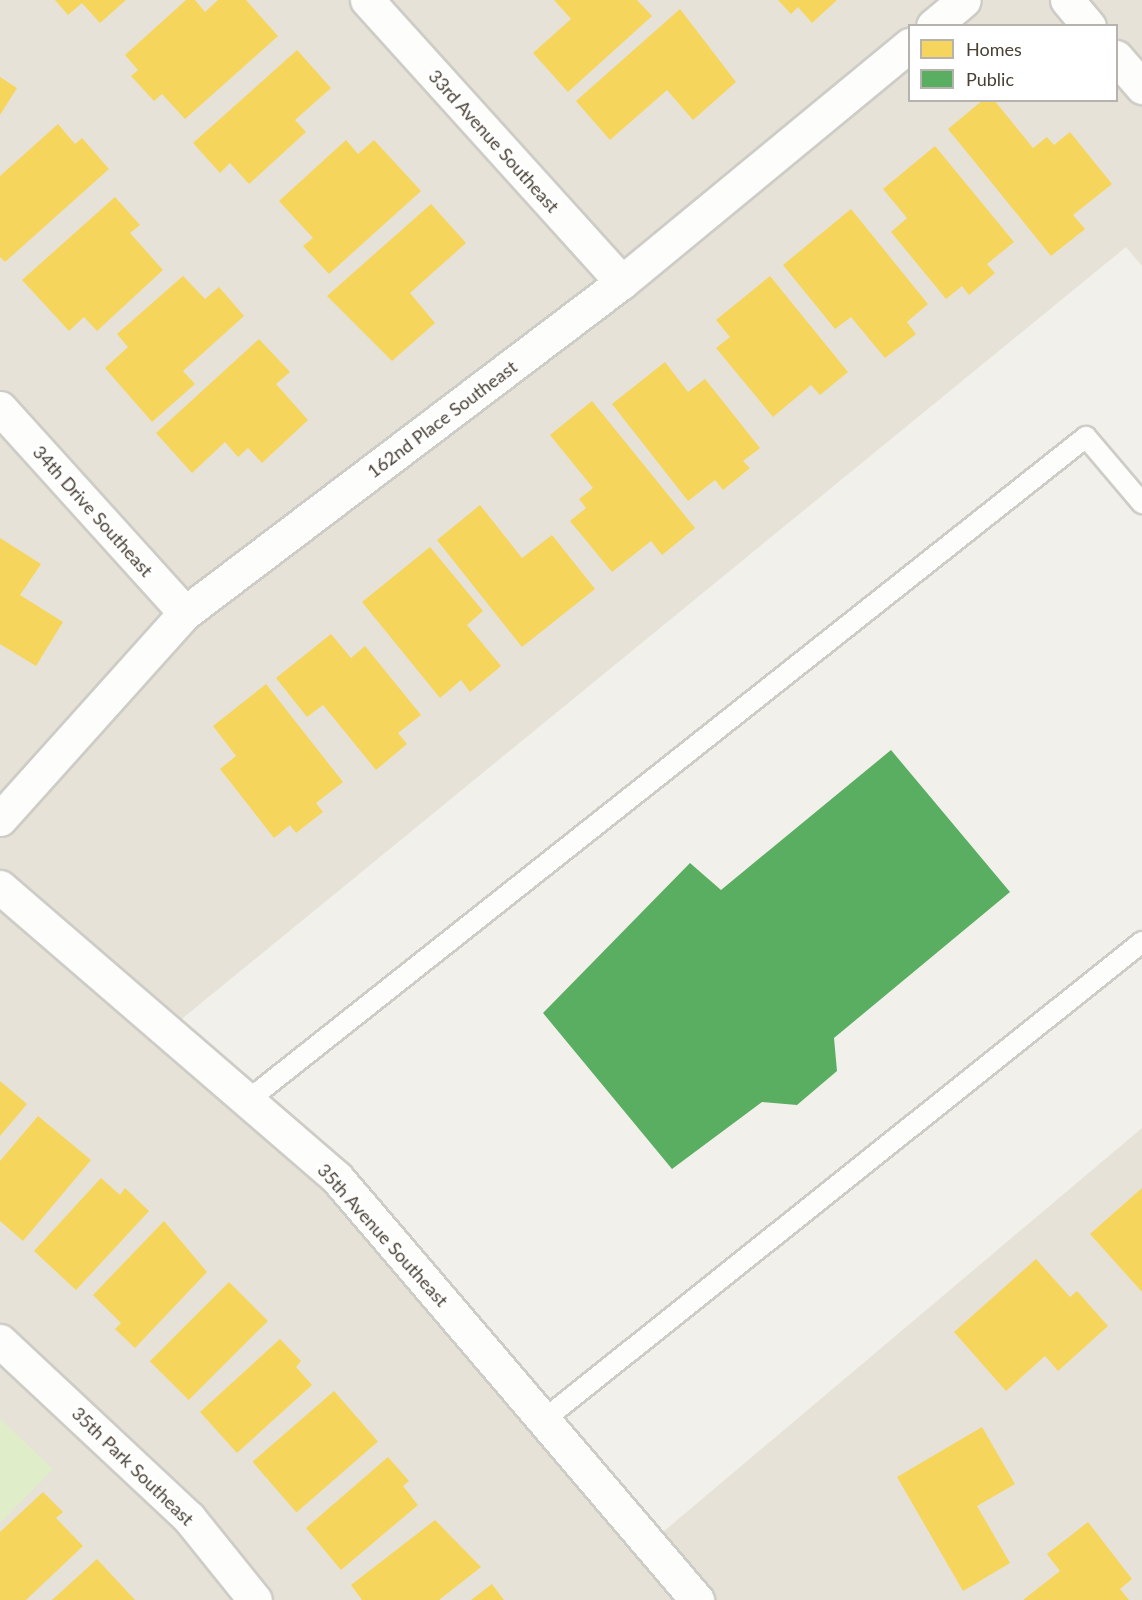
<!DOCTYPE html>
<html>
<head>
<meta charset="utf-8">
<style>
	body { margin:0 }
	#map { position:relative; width:1142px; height:1600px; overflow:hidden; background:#f2f0ea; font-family:Lato,sans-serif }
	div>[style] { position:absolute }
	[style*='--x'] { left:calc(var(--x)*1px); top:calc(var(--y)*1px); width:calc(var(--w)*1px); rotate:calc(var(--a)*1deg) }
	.residential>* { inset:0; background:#e6e2d7 }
	.green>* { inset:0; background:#dfeec8 }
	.homes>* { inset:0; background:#f6d55c; transform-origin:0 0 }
	.public>* { inset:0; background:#5aae61 }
	.roads { filter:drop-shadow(2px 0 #ceccc6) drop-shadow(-2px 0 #ceccc6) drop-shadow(0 2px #ceccc6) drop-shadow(0 -2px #ceccc6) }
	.service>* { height:20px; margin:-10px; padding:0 10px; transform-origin:10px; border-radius:10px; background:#fdfdfc }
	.minor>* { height:33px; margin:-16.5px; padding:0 16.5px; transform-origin:16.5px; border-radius:16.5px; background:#fdfdfc }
	.tertiary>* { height:33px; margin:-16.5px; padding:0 16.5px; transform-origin:16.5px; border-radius:16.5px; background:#fdfdfc }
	span { translate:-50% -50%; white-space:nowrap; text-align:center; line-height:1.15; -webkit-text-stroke:6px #fff; paint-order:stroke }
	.street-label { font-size:18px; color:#494135 }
	.legend { position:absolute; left:908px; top:24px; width:210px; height:78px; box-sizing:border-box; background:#fff; border:2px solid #b6b3ae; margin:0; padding:8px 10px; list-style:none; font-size:18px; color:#494135 }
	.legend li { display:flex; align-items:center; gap:12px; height:30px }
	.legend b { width:30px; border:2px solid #b6b3ae }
</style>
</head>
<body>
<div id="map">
	<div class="residential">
		<i style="clip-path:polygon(evenodd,0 0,1142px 0,1142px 266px,1126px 247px,167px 1031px,337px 1178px,650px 1543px,1142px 1128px,1142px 1600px,0 1600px,0 0,910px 26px,1116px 26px,1116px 100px,910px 100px,910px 26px)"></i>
	</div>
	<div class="green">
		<i style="clip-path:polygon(0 1419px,53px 1469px,0 1523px)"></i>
	</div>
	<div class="homes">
		<i style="clip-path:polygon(55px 0,126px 0,100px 23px,82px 3px,68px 15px)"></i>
		<i style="clip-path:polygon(186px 0,195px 0,205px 12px,218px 0,246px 0,278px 36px,185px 119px,162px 94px,154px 101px,131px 76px,138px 70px,125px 55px)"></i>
		<i style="clip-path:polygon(554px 0,637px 0,652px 16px,568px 92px,533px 53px,571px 19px)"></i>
		<i style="clip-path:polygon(778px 0,837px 0,812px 23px,798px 7px,791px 14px)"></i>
		<i style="clip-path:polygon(680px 9px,736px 82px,693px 120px,667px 90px,610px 140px,576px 101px)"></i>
		<i style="clip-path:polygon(297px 50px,331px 88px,295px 120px,306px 132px,249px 184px,230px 163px,220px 173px,193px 143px)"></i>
		<i style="clip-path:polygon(0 77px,17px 88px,0 115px)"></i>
		<i style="clip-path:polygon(983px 100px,994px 100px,1033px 148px,1047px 137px,1054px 145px,1070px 132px,1112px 184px,1073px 215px,1085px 229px,1051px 256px,948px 129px)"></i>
		<i style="clip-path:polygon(58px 124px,75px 144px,82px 138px,109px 169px,5px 262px,0 257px,0 176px)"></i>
		<i style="clip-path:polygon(346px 140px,358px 154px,374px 140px,421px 191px,329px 274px,303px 246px,313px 238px,279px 201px)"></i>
		<i style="clip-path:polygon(935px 146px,1014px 242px,987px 264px,995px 273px,969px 295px,962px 286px,946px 299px,891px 232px,907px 218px,883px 189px)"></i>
		<i style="clip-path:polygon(115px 197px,140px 225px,130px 233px,163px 270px,97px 331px,84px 317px,69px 331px,22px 280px)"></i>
		<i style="clip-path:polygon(431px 204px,466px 243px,410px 293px,435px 323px,392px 361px,327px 296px)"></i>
		<i style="clip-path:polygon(851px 209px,928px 304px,907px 322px,916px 334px,885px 358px,851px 317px,835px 329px,783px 265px)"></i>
		<i style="clip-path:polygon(183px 276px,205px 299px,219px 287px,244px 316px,183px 371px,195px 384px,152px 422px,105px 368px,128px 347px,117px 334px)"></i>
		<i style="clip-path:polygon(770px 276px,848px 372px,820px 395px,811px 385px,773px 417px,716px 348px,730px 337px,716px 320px)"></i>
		<i style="clip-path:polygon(259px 339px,290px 372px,276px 384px,308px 420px,262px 463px,248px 448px,238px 457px,225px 442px,192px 473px,156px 433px)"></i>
		<i style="clip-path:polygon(665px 362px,688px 392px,705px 379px,760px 448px,743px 461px,750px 468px,723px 490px,715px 480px,688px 501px,612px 404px)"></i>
		<i style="clip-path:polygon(592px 401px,695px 528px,662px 555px,651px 541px,612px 572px,570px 521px,586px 508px,579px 499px,593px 488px,550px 435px)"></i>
		<i style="clip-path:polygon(480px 505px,522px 558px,552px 535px,595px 589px,522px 647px,437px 540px)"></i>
		<i style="clip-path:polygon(0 538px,41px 564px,20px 595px,63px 622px,36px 666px,0 644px)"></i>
		<i style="clip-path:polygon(430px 547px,483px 611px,467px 625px,501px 666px,470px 692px,461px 680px,440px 698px,362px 602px)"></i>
		<i style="clip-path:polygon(331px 634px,351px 658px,365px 646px,421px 715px,398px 733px,407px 744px,376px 770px,323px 705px,307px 717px,276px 678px)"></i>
		<i style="clip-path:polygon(266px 684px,343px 782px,316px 803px,323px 812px,296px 833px,290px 825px,274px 838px,220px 769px,236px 756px,213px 726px)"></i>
		<i style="clip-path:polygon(0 1081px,27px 1104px,0 1136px)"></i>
		<i style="clip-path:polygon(38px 1116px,91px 1160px,23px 1241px,0 1221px,0 1161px)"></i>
		<i style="clip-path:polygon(101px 1178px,120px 1195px,125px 1188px,149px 1211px,76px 1290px,34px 1251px)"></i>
		<i style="clip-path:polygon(1142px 1188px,1142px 1292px,1090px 1234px)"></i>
		<i style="clip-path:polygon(164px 1221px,207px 1272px,135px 1348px,115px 1329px,121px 1323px,93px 1295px)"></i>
		<i style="clip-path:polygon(1036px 1259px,1070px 1297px,1077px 1291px,1108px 1326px,1058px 1371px,1045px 1356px,1006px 1391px,954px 1332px)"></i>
		<i style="left:229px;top:1282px;width:55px;height:112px;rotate:45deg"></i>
		<i style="clip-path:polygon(280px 1339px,301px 1361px,296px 1367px,312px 1385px,237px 1453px,200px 1412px)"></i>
		<i style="left:334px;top:1391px;width:67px;height:108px;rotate:49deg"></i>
		<i style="clip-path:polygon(982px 1427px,1015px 1484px,977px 1506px,1010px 1563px,963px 1591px,897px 1477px)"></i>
		<i style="clip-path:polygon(388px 1457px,409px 1481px,403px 1486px,418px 1505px,341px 1570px,306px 1528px)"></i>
		<i style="clip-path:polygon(43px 1492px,63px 1512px,56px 1518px,83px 1546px,26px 1600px,0 1600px,0 1532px)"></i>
		<i style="clip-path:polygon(435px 1520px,481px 1567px,439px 1600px,362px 1600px,351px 1585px)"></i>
		<i style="clip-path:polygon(1088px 1522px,1132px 1579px,1120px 1589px,1129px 1600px,1023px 1600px,1060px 1571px,1047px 1554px)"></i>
		<i style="clip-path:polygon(97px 1559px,135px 1600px,52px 1600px)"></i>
		<i style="clip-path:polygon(492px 1584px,504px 1600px,471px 1600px)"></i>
	</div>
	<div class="public">
		<i style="clip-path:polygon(891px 750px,1010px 892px,834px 1038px,837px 1071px,797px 1105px,762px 1102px,672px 1169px,543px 1013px,690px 863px,721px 890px)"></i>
	</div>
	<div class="roads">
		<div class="service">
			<i style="--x:247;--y:1101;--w:1070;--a:-38.36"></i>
			<i style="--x:1086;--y:437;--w:87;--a:49.7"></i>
			<i style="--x:546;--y:1418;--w:763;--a:-38.61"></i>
		</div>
		<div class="minor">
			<i style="--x:367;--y:0;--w:380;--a:47.9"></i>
			<i style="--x:1067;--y:0;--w:34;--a:50"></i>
			<i style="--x:933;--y:26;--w:40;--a:-40"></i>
			<i style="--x:1116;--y:57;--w:40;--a:49"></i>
			<i style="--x:0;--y:408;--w:276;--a:47.9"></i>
			<i style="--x:0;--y:819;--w:277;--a:-48.1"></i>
			<i style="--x:185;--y:613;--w:548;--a:-37.14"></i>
			<i style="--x:622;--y:282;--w:373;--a:-39.5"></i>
			<i style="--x:0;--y:1341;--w:259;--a:43.1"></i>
			<i style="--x:189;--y:1518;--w:105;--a:51.2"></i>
		</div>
		<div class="tertiary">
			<i style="--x:0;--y:887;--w:445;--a:40.8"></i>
			<i style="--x:337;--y:1178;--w:555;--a:49.53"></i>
		</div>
	</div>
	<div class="street-label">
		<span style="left:494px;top:141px;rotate:48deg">33rd Avenue Southeast</span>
		<span style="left:442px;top:419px;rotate:-37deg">162nd Place Southeast</span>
		<span style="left:93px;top:511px;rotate:48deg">34th Drive Southeast</span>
		<span style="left:383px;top:1235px;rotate:48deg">35th Avenue Southeast</span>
		<span style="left:133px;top:1466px;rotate:44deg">35th Park Southeast</span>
	</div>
	<ul class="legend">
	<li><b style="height:16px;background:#f6d55c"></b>Homes</li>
	<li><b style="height:16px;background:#5aae61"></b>Public</li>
	</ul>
</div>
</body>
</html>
